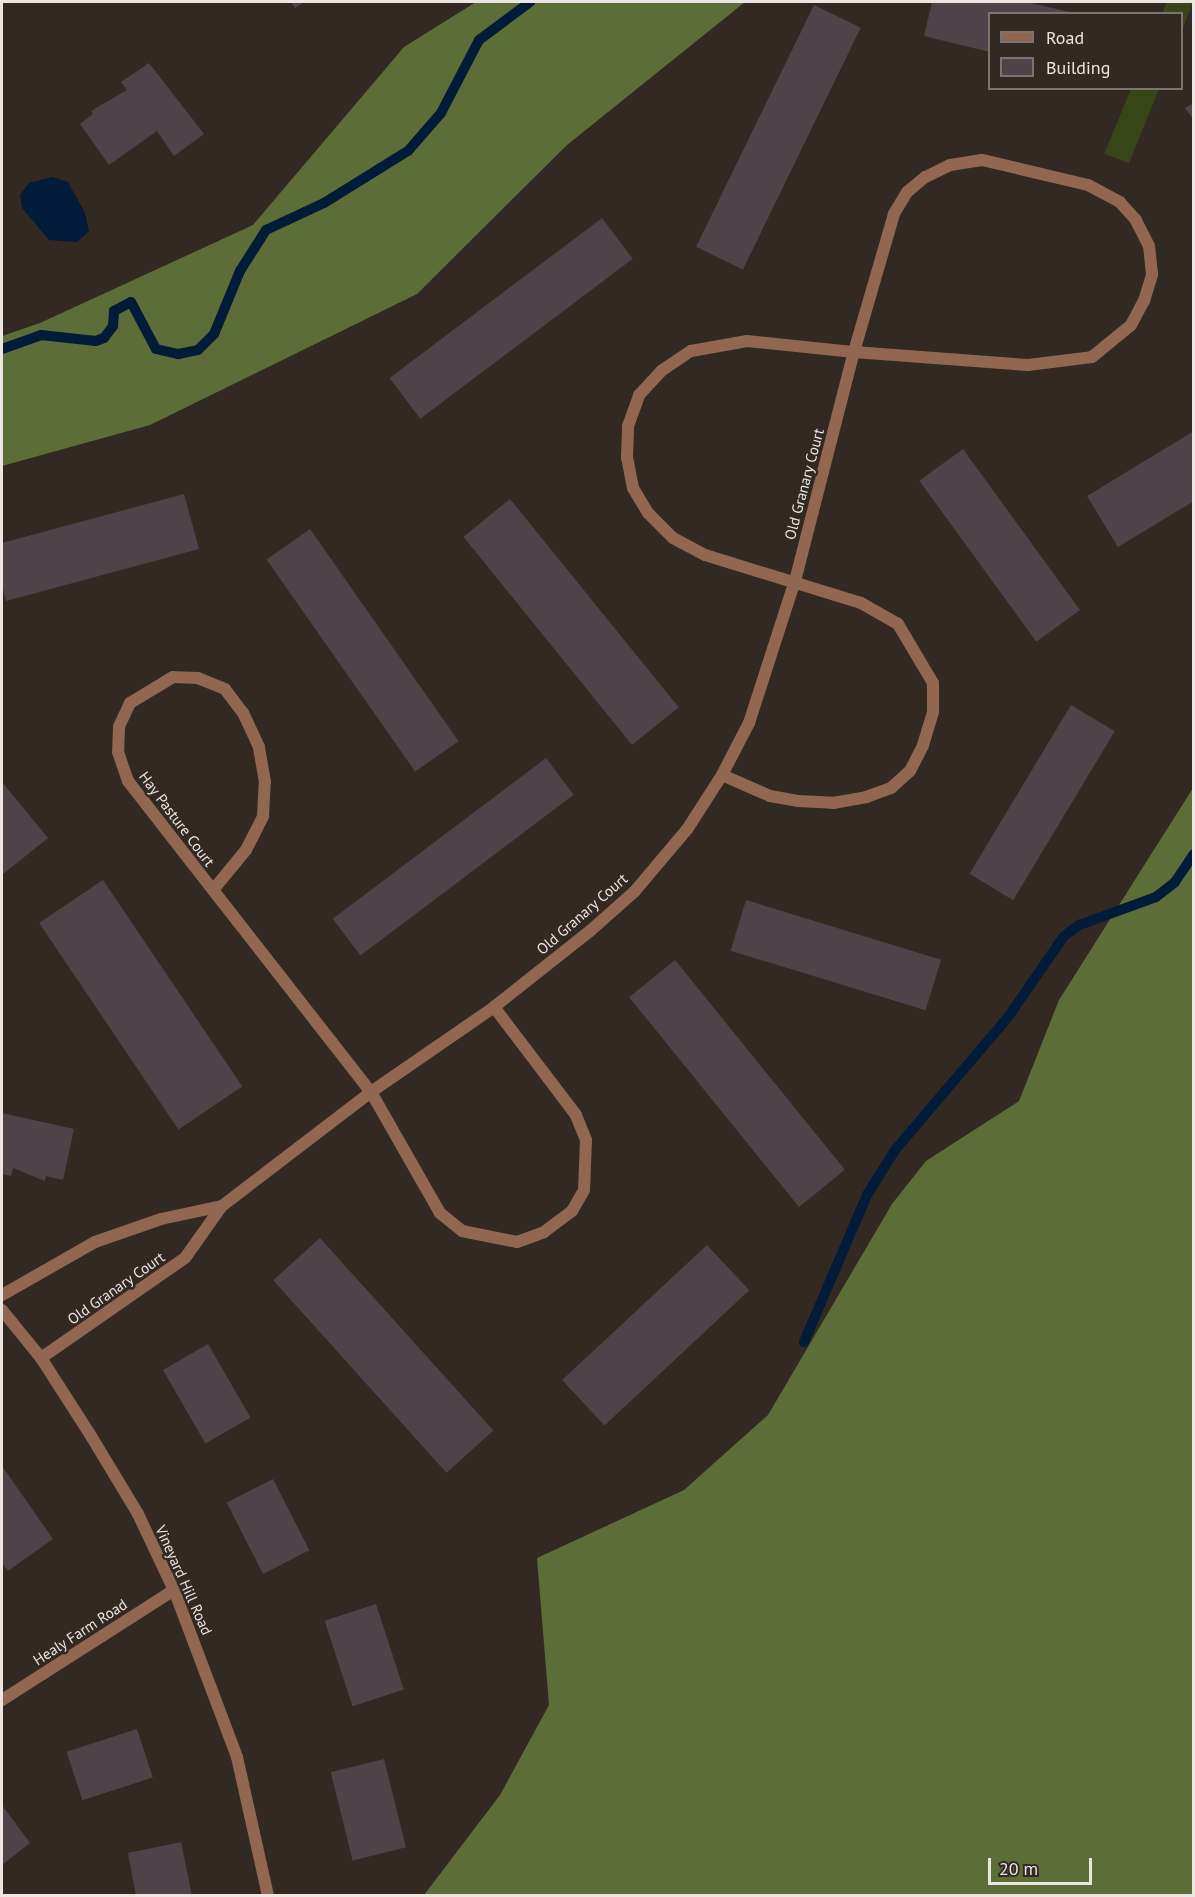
<!DOCTYPE html>
<html>
<head>
<meta charset="utf-8">
<style>
	body { margin:0 }
	#map { position:relative; width:1195px; height:1897px; overflow:hidden; background:#332923; font-family:"PT Sans",sans-serif }
	div>[style] { position:absolute }
	[style*='--x'] { left:calc(var(--x)*1px); top:calc(var(--y)*1px); width:calc(var(--w)*1px); rotate:calc(var(--a)*1deg) }
	.green>* { inset:0; background:#384517 }
	.forest>* { inset:0; background:#5c6d37 }
	.water>* { inset:0; background:#011b38 }
	.stream>* { height:10px; margin:-5px; padding:0 5px; transform-origin:5px; border-radius:5px; background:#011b38 }
	.building>* { inset:0; background:#4f434a; transform-origin:0 0 }
	.service>* { height:12px; margin:-6px; padding:0 6px; transform-origin:6px; border-radius:6px; background:#916751 }
	.minor>* { height:12px; margin:-6px; padding:0 6px; transform-origin:6px; border-radius:6px; background:#916751 }
	span { translate:-50% -50%; white-space:nowrap; text-align:center; line-height:1.15; -webkit-text-stroke:5px #332923; paint-order:stroke }
	.street-label { font-size:15px; color:#ece5e1 }
	.frame { position:absolute; inset:0; border:3px solid #ece5e1; pointer-events:none }
	.legend { position:absolute; left:988px; top:12px; width:195px; height:78px; box-sizing:border-box; background:#332923; border:2px solid #7d746f; margin:0; padding:8px 10px; list-style:none; font-size:18px; color:#ece5e1 }
	.legend li { display:flex; align-items:center; gap:12px; height:30px }
	.legend b { width:30px; border:2px solid #7d746f }
	.scale { position:absolute; left:988px; top:1858px; width:104px; height:27px; box-sizing:border-box; border:3px solid #ece5e1; border-top:0; padding-left:8px; font-size:18px; line-height:21px; white-space:nowrap; color:#ece5e1; -webkit-text-stroke:4px #332923; paint-order:stroke }
</style>
</head>
<body>
<div id="map">
	<div class="green">
		<i style="clip-path:polygon(1167px 2px,1193px 2px,1182px 31px,1182px 14px,1162px 13px)"></i>
		<i style="clip-path:polygon(1131px 89px,1159px 89px,1129px 163px,1104px 154px)"></i>
	</div>
	<div class="forest">
		<i style="clip-path:polygon(476px 2px,745px 2px,567px 145px,417px 294px,150px 425px,2px 466px,2px 336px,40px 323px,253px 225px,404px 47px)"></i>
		<i style="clip-path:polygon(1193px 788px,1193px 1895px,424px 1895px,500px 1795px,549px 1705px,537px 1558px,684px 1490px,768px 1415px,892px 1204px,926px 1161px,1019px 1101px,1059px 1000px)"></i>
	</div>
	<div class="water">
		<i style="clip-path:polygon(53px 177px,68px 182px,85px 213px,89px 231px,77px 242px,49px 240px,22px 208px,20px 195px,29px 183px)"></i>
	</div>
	<div class="stream">
		<i style="--x:2;--y:349;--w:41;--a:-19.7"></i>
		<i style="--x:41;--y:335;--w:55;--a:6.2"></i>
		<i style="--x:96;--y:341;--w:9;--a:-21"></i>
		<i style="--x:104;--y:338;--w:15;--a:-53"></i>
		<i style="--x:113;--y:326;--w:15;--a:-86"></i>
		<i style="--x:114;--y:311;--w:19;--a:-28"></i>
		<i style="--x:131;--y:302;--w:53;--a:62"></i>
		<i style="--x:156;--y:349;--w:23;--a:13"></i>
		<i style="--x:178;--y:354;--w:20;--a:-11"></i>
		<i style="--x:198;--y:350;--w:23;--a:-45"></i>
		<i style="--x:214;--y:334;--w:68;--a:-67.6"></i>
		<i style="--x:240;--y:271;--w:49;--a:-57.6"></i>
		<i style="--x:266;--y:230;--w:64;--a:-25"></i>
		<i style="--x:324;--y:203;--w:99;--a:-31.8"></i>
		<i style="--x:408;--y:151;--w:50;--a:-49"></i>
		<i style="--x:441;--y:113;--w:82;--a:-62.5"></i>
		<i style="--x:479;--y:40;--w:64;--a:-36.7"></i>
		<i style="--x:804;--y:1342;--w:160;--a:-66.8"></i>
		<i style="--x:867;--y:1195;--w:53;--a:-58.1"></i>
		<i style="--x:895;--y:1150;--w:175;--a:-49.6"></i>
		<i style="--x:1008;--y:1017;--w:98;--a:-55.3"></i>
		<i style="--x:1064;--y:936;--w:19;--a:-36"></i>
		<i style="--x:1079;--y:925;--w:82;--a:-20"></i>
		<i style="--x:1156;--y:897;--w:24;--a:-38"></i>
		<i style="--x:1175;--y:882;--w:34;--a:-56"></i>
	</div>
	<div class="building">
		<i style="clip-path:polygon(291px 2px,304px 2px,295px 8px)"></i>
		<i style="clip-path:polygon(932px 2px,1027px 2px,1074px 13px,990px 14px,990px 52px,924px 36px)"></i>
		<i style="left:814px;top:5px;width:52px;height:269px;rotate:26deg"></i>
		<i style="clip-path:polygon(149px 63px,204px 134px,174px 156px,157px 131px,109px 165px,80px 124px,93px 114px,91px 111px,127px 90px,121px 82px)"></i>
		<i style="clip-path:polygon(1194px 103px,1194px 120px,1185px 108px)"></i>
		<i style="left:602px;top:218px;width:51px;height:266px;rotate:53deg"></i>
		<i style="clip-path:polygon(1194px 431px,1194px 501px,1118px 547px,1087px 496px)"></i>
		<i style="left:963px;top:449px;width:199px;height:54px;rotate:54deg"></i>
		<i style="clip-path:polygon(184px 494px,199px 549px,6px 601px,2px 585px,2px 543px)"></i>
		<i style="left:510px;top:499px;width:268px;height:60px;rotate:51deg"></i>
		<i style="left:310px;top:529px;width:259px;height:53px;rotate:55deg"></i>
		<i style="left:1071px;top:705px;width:51px;height:197px;rotate:31deg"></i>
		<i style="left:546px;top:758px;width:46px;height:267px;rotate:53deg"></i>
		<i style="clip-path:polygon(2px 782px,48px 838px,3px 874px,2px 872px)"></i>
		<i style="left:103px;top:880px;width:249px;height:77px;rotate:56deg"></i>
		<i style="left:746px;top:900px;width:204px;height:53px;rotate:17deg"></i>
		<i style="left:675px;top:960px;width:270px;height:59px;rotate:51deg"></i>
		<i style="clip-path:polygon(2px 1113px,74px 1129px,63px 1180px,46px 1176px,45px 1181px,13px 1168px,11px 1176px,2px 1174px)"></i>
		<i style="left:320px;top:1238px;width:259px;height:63px;rotate:48deg"></i>
		<i style="left:707px;top:1245px;width:62px;height:198px;rotate:47deg"></i>
		<i style="left:208px;top:1344px;width:85px;height:52px;rotate:60deg"></i>
		<i style="clip-path:polygon(2px 1466px,53px 1539px,8px 1571px,2px 1563px)"></i>
		<i style="left:273px;top:1479px;width:80px;height:52px;rotate:63deg"></i>
		<i style="left:376px;top:1604px;width:90px;height:54px;rotate:72deg"></i>
		<i style="left:137px;top:1729px;width:51px;height:74px;rotate:72deg"></i>
		<i style="left:384px;top:1759px;width:91px;height:55px;rotate:76deg"></i>
		<i style="clip-path:polygon(2px 1805px,30px 1843px,2px 1865px)"></i>
		<i style="clip-path:polygon(181px 1842px,192px 1896px,136px 1896px,128px 1853px)"></i>
	</div>
	<div class="service">
		<i style="--x:722;--y:775;--w:52;--a:23.6"></i>
		<i style="--x:770;--y:796;--w:28;--a:10"></i>
		<i style="--x:798;--y:801;--w:35;--a:3"></i>
		<i style="--x:833;--y:803;--w:34;--a:-10"></i>
		<i style="--x:866;--y:797;--w:27;--a:-20"></i>
		<i style="--x:891;--y:788;--w:25;--a:-42"></i>
		<i style="--x:910;--y:771;--w:29;--a:-63"></i>
		<i style="--x:923;--y:745;--w:34;--a:-73"></i>
		<i style="--x:933;--y:712;--w:29;--a:-90"></i>
		<i style="--x:933;--y:683;--w:69;--a:-120.7"></i>
		<i style="--x:898;--y:624;--w:43;--a:-150.4"></i>
		<i style="--x:861;--y:603;--w:163;--a:-162.9"></i>
		<i style="--x:705;--y:555;--w:36;--a:-152"></i>
		<i style="--x:673;--y:538;--w:35;--a:-135"></i>
		<i style="--x:648;--y:513;--w:29;--a:-121"></i>
		<i style="--x:633;--y:488;--w:31;--a:-101"></i>
		<i style="--x:627;--y:458;--w:32;--a:-88"></i>
		<i style="--x:628;--y:426;--w:33;--a:-70"></i>
		<i style="--x:639;--y:395;--w:33;--a:-47"></i>
		<i style="--x:661;--y:371;--w:36;--a:-34"></i>
		<i style="--x:691;--y:351;--w:57;--a:-10.1"></i>
		<i style="--x:747;--y:341;--w:108;--a:5.9"></i>
		<i style="--x:371;--y:1092;--w:139;--a:60.3"></i>
		<i style="--x:440;--y:1213;--w:28;--a:39"></i>
		<i style="--x:462;--y:1231;--w:56;--a:11.3"></i>
		<i style="--x:517;--y:1242;--w:29;--a:-20"></i>
		<i style="--x:544;--y:1232;--w:35;--a:-37"></i>
		<i style="--x:572;--y:1211;--w:24;--a:-60"></i>
		<i style="--x:584;--y:1190;--w:50;--a:-87.7"></i>
		<i style="--x:586;--y:1140;--w:27;--a:-112"></i>
		<i style="--x:576;--y:1115;--w:136;--a:-127.2"></i>
	</div>
	<div class="minor">
		<i style="--x:213;--y:890;--w:52;--a:-50.5"></i>
		<i style="--x:246;--y:850;--w:38;--a:-63"></i>
		<i style="--x:263;--y:816;--w:34;--a:-87"></i>
		<i style="--x:265;--y:782;--w:36;--a:-100"></i>
		<i style="--x:259;--y:747;--w:38;--a:-115"></i>
		<i style="--x:243;--y:713;--w:30;--a:-127"></i>
		<i style="--x:225;--y:689;--w:29;--a:-158"></i>
		<i style="--x:198;--y:678;--w:25;--a:-178"></i>
		<i style="--x:173;--y:677;--w:50;--a:148.8"></i>
		<i style="--x:130;--y:703;--w:26;--a:115"></i>
		<i style="--x:119;--y:727;--w:25;--a:92"></i>
		<i style="--x:118;--y:752;--w:31;--a:71"></i>
		<i style="--x:128;--y:781;--w:138;--a:52.1"></i>
		<i style="--x:213;--y:890;--w:256;--a:52"></i>
		<i style="--x:2;--y:1295;--w:107;--a:-29.7"></i>
		<i style="--x:95;--y:1242;--w:70;--a:-19.2"></i>
		<i style="--x:161;--y:1219;--w:62;--a:-12"></i>
		<i style="--x:2;--y:1310;--w:62;--a:50.9"></i>
		<i style="--x:41;--y:1358;--w:93;--a:57.3"></i>
		<i style="--x:91;--y:1436;--w:91;--a:58.9"></i>
		<i style="--x:138;--y:1514;--w:84;--a:64.7"></i>
		<i style="--x:174;--y:1590;--w:178;--a:69.3"></i>
		<i style="--x:237;--y:1757;--w:142;--a:77.4"></i>
		<i style="--x:41;--y:1358;--w:175;--a:-34.8"></i>
		<i style="--x:185;--y:1258;--w:64;--a:-54.6"></i>
		<i style="--x:222;--y:1206;--w:188;--a:-37.4"></i>
		<i style="--x:371;--y:1092;--w:150;--a:-34.6"></i>
		<i style="--x:494;--y:1007;--w:122;--a:-38.4"></i>
		<i style="--x:590;--y:931;--w:60;--a:-41.6"></i>
		<i style="--x:635;--y:891;--w:82;--a:-49.9"></i>
		<i style="--x:688;--y:828;--w:63;--a:-57.3"></i>
		<i style="--x:722;--y:775;--w:59;--a:-62.6"></i>
		<i style="--x:749;--y:723;--w:149;--a:-72.1"></i>
		<i style="--x:795;--y:581;--w:236;--a:-75.6"></i>
		<i style="--x:854;--y:352;--w:174;--a:4.3"></i>
		<i style="--x:1028;--y:365;--w:64;--a:-7.1"></i>
		<i style="--x:1092;--y:357;--w:50;--a:-39.4"></i>
		<i style="--x:1131;--y:325;--w:27;--a:-62"></i>
		<i style="--x:1144;--y:301;--w:28;--a:-73"></i>
		<i style="--x:1152;--y:274;--w:28;--a:-96"></i>
		<i style="--x:1149;--y:246;--w:29;--a:-117"></i>
		<i style="--x:1136;--y:220;--w:24;--a:-132"></i>
		<i style="--x:1120;--y:202;--w:36;--a:-152"></i>
		<i style="--x:1088;--y:185;--w:109;--a:-166.7"></i>
		<i style="--x:982;--y:160;--w:32;--a:171"></i>
		<i style="--x:950;--y:165;--w:28;--a:154"></i>
		<i style="--x:925;--y:177;--w:23;--a:140"></i>
		<i style="--x:907;--y:192;--w:26;--a:121"></i>
		<i style="--x:894;--y:214;--w:144;--a:106.2"></i>
		<i style="--x:2;--y:1700;--w:204;--a:-32.6"></i>
	</div>
	<div class="street-label">
		<span style="left:804px;top:484px;rotate:-75deg">Old Granary Court</span>
		<span style="left:177px;top:819px;rotate:53deg">Hay Pasture Court</span>
		<span style="left:582px;top:914px;rotate:-41deg">Old Granary Court</span>
		<span style="left:116px;top:1288px;rotate:-35deg">Old Granary Court</span>
		<span style="left:184px;top:1580px;rotate:66deg">Vineyard Hill Road</span>
		<span style="left:80px;top:1632px;rotate:-33deg">Healy Farm Road</span>
	</div>
	<div class="frame"></div>
	<ul class="legend">
	<li><b style="height:8px;background:#916751"></b>Road</li>
	<li><b style="height:16px;background:#4f434a"></b>Building</li>
	</ul>
	<div class="scale">20 m</div>
</div>
</body>
</html>
